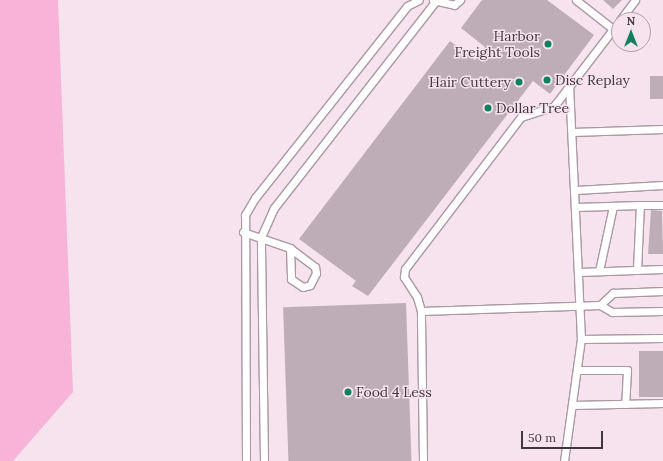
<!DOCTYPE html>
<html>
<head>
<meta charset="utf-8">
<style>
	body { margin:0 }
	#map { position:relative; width:663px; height:461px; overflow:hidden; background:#f6e3ed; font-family:Lora,serif }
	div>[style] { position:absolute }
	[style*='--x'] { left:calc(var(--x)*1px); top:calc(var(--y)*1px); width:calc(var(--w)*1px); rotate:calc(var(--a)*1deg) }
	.green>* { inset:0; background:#f7b4d8 }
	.building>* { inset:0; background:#beadb6; transform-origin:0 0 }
	.roads { filter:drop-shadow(1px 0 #aa99a2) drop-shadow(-1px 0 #aa99a2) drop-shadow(0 1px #aa99a2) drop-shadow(0 -1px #aa99a2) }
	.service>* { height:7px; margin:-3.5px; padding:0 3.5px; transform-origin:3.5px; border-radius:3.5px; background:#fff }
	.dots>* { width:11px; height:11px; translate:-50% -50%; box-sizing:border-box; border:2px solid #f6e3ed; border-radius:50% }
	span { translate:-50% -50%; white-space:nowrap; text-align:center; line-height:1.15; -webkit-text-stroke:3px #f6e3ed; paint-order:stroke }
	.poi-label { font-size:14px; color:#3f373b }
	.right { translate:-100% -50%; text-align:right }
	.left { translate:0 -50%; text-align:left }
	.north { position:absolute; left:611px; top:12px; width:40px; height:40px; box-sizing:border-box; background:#f6e3ed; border:1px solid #ad9ea6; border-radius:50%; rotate:0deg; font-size:11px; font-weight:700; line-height:16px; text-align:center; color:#3f373b }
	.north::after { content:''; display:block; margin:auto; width:14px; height:18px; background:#0e805d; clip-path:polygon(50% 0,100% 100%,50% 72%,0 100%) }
	.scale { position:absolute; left:521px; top:431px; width:82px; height:18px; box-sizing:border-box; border:2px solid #3f373b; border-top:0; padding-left:5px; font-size:12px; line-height:14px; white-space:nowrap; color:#3f373b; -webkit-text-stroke:3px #f6e3ed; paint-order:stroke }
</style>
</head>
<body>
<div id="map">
	<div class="green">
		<i style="clip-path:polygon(0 0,58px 0,73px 392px,13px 461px,0 461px)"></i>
	</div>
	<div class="building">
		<i style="clip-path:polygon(482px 0,547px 0,594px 35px,550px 94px,533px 81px,368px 296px,352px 286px,356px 281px,299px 239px,450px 41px,475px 60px,485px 47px,461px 28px)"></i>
		<i style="clip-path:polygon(603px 0,622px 0,613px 9px)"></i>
		<i style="left:650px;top:76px;width:13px;height:23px"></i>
		<i style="clip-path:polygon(651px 210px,662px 211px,663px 254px,648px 254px)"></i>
		<i style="left:406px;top:303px;width:158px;height:123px;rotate:88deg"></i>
		<i style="left:663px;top:351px;width:46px;height:24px;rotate:90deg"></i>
	</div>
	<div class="roads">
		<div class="service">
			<i style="--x:433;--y:0;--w:22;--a:13"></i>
			<i style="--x:454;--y:5;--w:8;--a:-40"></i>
			<i style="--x:620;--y:20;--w:25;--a:-53"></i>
			<i style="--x:572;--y:132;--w:91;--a:-1.9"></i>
			<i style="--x:576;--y:190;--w:87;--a:-3.3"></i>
			<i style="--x:576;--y:207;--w:64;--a:-1.8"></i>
			<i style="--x:243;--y:232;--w:50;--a:18.8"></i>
			<i style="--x:290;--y:248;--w:31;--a:88"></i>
			<i style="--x:291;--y:279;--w:14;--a:34"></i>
			<i style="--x:303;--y:287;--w:7;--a:-16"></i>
			<i style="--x:310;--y:285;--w:13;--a:-63"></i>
			<i style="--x:316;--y:273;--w:6;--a:-99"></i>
			<i style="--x:315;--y:267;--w:31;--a:-143"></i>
			<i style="--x:637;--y:270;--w:65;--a:-87.4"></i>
			<i style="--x:640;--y:205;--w:23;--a:0"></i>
			<i style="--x:599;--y:271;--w:66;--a:-77.8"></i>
			<i style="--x:580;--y:272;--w:83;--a:-2.1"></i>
			<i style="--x:600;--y:305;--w:18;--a:-43"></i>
			<i style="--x:613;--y:293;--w:50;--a:-2.3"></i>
			<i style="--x:421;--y:311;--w:179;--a:-1.9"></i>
			<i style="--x:600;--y:305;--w:14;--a:30"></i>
			<i style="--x:612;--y:312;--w:51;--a:-1.1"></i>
			<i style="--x:581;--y:339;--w:82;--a:-0.7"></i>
			<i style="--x:577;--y:370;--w:50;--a:0"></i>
			<i style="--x:627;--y:370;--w:34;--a:93"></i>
			<i style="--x:572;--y:405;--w:91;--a:-1.3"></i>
			<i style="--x:246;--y:461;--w:246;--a:-90.2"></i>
			<i style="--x:245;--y:215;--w:20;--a:-60"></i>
			<i style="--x:255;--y:198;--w:245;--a:-51.6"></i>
			<i style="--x:407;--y:6;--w:13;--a:-27"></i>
			<i style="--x:264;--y:461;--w:224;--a:-90.8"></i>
			<i style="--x:261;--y:237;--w:32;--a:-66"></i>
			<i style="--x:274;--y:208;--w:263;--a:-52"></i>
			<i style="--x:423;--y:461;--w:150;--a:-90.8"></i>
			<i style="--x:421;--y:311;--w:15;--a:-106"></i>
			<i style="--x:417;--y:297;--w:24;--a:-123"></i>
			<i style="--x:404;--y:277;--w:8;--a:-83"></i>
			<i style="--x:405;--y:269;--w:191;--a:-52.7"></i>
			<i style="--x:521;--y:117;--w:35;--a:-18"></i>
			<i style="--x:554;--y:106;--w:97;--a:-52.5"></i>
			<i style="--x:613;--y:29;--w:47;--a:-141.9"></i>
			<i style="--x:564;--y:461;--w:123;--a:-82.1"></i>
			<i style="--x:581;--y:339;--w:252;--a:-92.7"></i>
		</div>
	</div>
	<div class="dots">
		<i style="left:548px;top:44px;background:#0e805d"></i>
		<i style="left:547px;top:80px;background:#0e805d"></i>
		<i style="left:519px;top:82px;background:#0e805d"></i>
		<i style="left:488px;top:108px;background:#0e805d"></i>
		<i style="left:348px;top:392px;background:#0e805d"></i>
	</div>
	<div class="poi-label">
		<span class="right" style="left:540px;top:44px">Harbor<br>Freight Tools</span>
		<span class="left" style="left:555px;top:80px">Disc Replay</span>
		<span class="right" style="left:511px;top:82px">Hair Cuttery</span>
		<span class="left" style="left:496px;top:108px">Dollar Tree</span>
		<span class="left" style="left:356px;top:392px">Food 4 Less</span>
	</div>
	<div class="north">N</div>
	<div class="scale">50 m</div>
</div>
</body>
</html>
